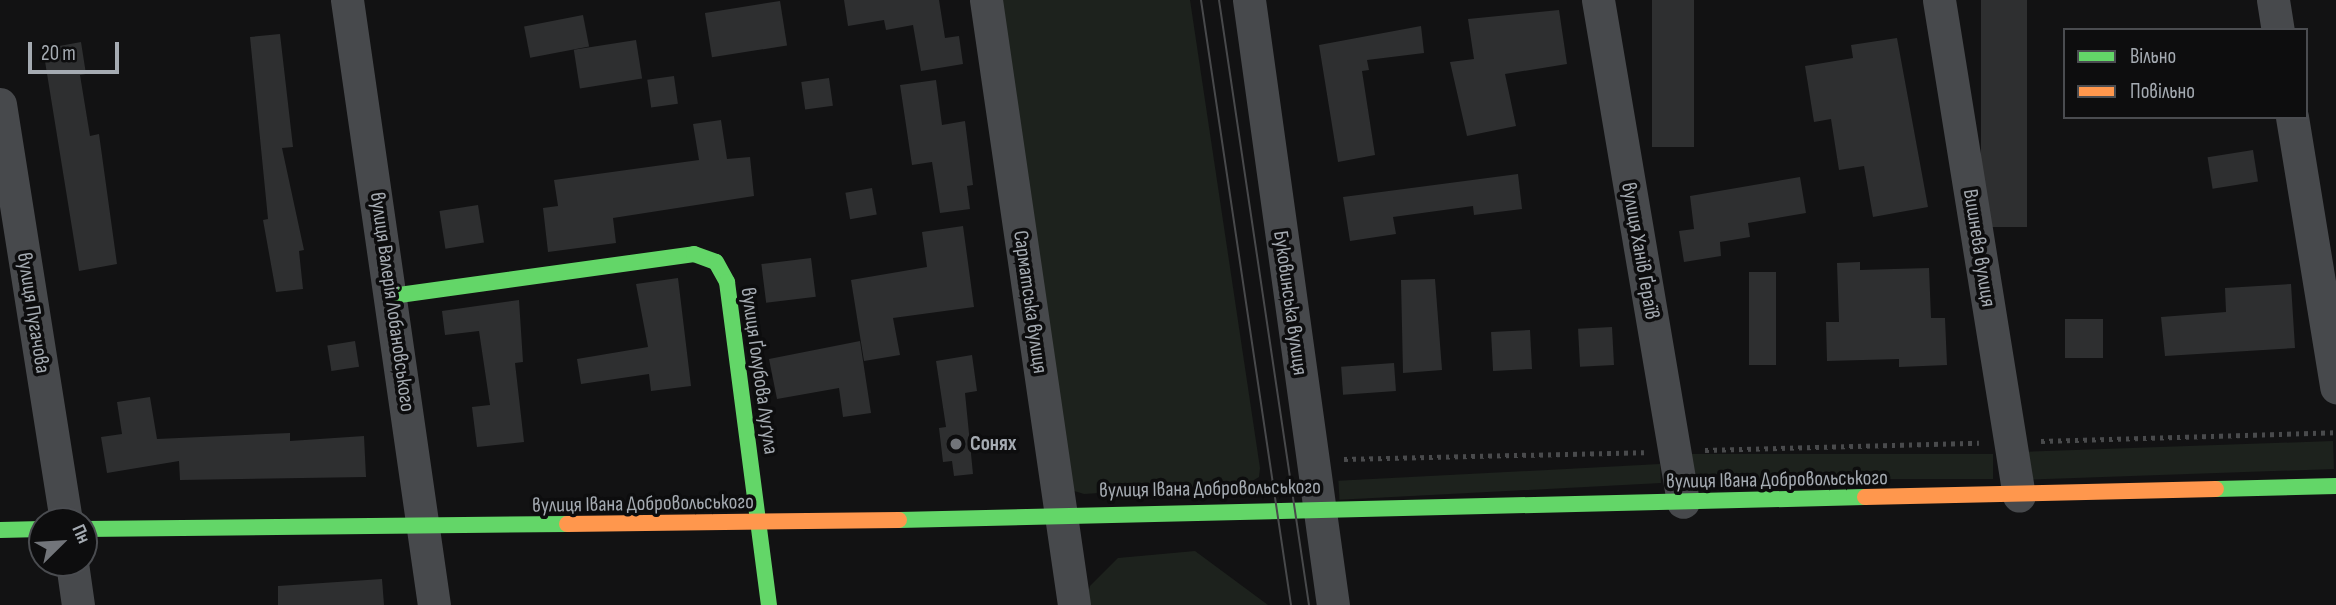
<!DOCTYPE html>
<html>
<head>
<meta charset="utf-8">
<style>
	body { margin:0 }
	#map { position:relative; width:2336px; height:605px; overflow:hidden; background:#121213; font-family:"Sofia Sans Condensed",sans-serif }
	div>[style] { position:absolute }
	[style*='--x'] { left:calc(var(--x)*1px); top:calc(var(--y)*1px); width:calc(var(--w)*1px); rotate:calc(var(--a)*1deg) }
	.green>* { inset:0; background:#1d221d; transform-origin:0 0 }
	.building>* { inset:0; background:#2e2f30; transform-origin:0 0 }
	.path>* { height:4.5px; margin-top:-2.25px; transform-origin:0; background:repeating-linear-gradient(90deg,#494a4c 0 3.5px,transparent 0 8.5px) }
	.street>* { height:33px; margin:-16.5px; padding:0 16.5px; transform-origin:16.5px; border-radius:16.5px; background:#47494c }
	.fast>* { height:16px; margin:-8px; padding:0 8px; transform-origin:8px; border-radius:8px; background:#63d668 }
	.slow>* { height:16px; margin:-8px; padding:0 8px; transform-origin:8px; border-radius:8px; background:#ff974d }
	.tram>* { height:2px; margin:-1px; padding:0 1px; transform-origin:1px; border-radius:1px; background:#48494b }
	.dots>* { width:19px; height:19px; translate:-50% -50%; box-sizing:border-box; border:4px solid #0d0d0e; border-radius:50% }
	span { translate:-50% -50%; white-space:nowrap; text-align:center; line-height:1.15; -webkit-text-stroke:7px #0d0d0e; paint-order:stroke }
	.street-label { font-size:21px; color:#a5abb2 }
	.poi-label { font-size:21px; color:#a5abb2; font-weight:700 }
	.left { translate:0 -50%; text-align:left }
	.legend { position:absolute; left:2063px; top:28px; width:245px; height:91px; box-sizing:border-box; background:#0d0d0e; border:2px solid #4a4c50; margin:0; padding:9px 12px; list-style:none; font-size:21px; color:#a5abb2 }
	.legend li { display:flex; align-items:center; gap:14px; height:35px }
	.legend b { width:35px; border:2px solid #4a4c50 }
	.north { position:absolute; left:28px; top:507px; width:70px; height:70px; box-sizing:border-box; background:#0d0d0e; border:2px solid #4a4c50; border-radius:50%; rotate:66deg; font-size:19px; font-weight:700; line-height:28px; text-align:center; color:#a5abb2 }
	.north::after { content:''; display:block; margin:auto; width:24px; height:32px; background:#72757a; clip-path:polygon(50% 0,100% 100%,50% 72%,0 100%) }
	.scale { position:absolute; left:28px; top:42px; width:91px; height:32px; box-sizing:border-box; border:4px solid #a5abb2; border-top:0; padding-left:9px; font-size:21px; line-height:24px; white-space:nowrap; color:#a5abb2; -webkit-text-stroke:5px #0d0d0e; paint-order:stroke }
</style>
</head>
<body>
<div id="map">
	<div class="green">
		<i style="clip-path:polygon(1001px 0,1190px 0,1260px 468px,1259px 477px,1249px 483px,1084px 494px,1071px 490px)"></i>
		<i style="left:2333px;top:441px;width:28px;height:308px;rotate:88deg"></i>
		<i style="left:1993px;top:454px;width:25px;height:304px;rotate:90deg"></i>
		<i style="left:1660px;top:464px;width:19px;height:322px;rotate:87deg"></i>
		<i style="clip-path:polygon(1195px 551px,1268px 605px,1085px 605px,1090px 586px,1118px 558px)"></i>
	</div>
	<div class="building">
		<i style="clip-path:polygon(844px 0,939px 0,945px 38px,959px 36px,963px 64px,921px 71px,913px 25px,886px 30px,884px 20px,848px 26px)"></i>
		<i style="left:1652px;top:0;width:42px;height:147px"></i>
		<i style="left:1981px;top:0;width:46px;height:227px"></i>
		<i style="left:780px;top:1px;width:45px;height:76px;rotate:81deg"></i>
		<i style="clip-path:polygon(1559px 10px,1567px 64px,1505px 74px,1516px 126px,1467px 136px,1450px 62px,1474px 59px,1468px 19px)"></i>
		<i style="left:583px;top:15px;width:32px;height:60px;rotate:79deg"></i>
		<i style="clip-path:polygon(1421px 26px,1424px 53px,1367px 60px,1369px 70px,1362px 71px,1375px 155px,1338px 162px,1319px 45px)"></i>
		<i style="clip-path:polygon(280px 34px,293px 147px,282px 148px,304px 250px,299px 251px,303px 289px,276px 292px,263px 220px,268px 219px,250px 37px)"></i>
		<i style="clip-path:polygon(1897px 38px,1928px 207px,1873px 217px,1864px 166px,1839px 170px,1831px 119px,1814px 122px,1805px 66px,1853px 58px,1851px 45px)"></i>
		<i style="left:636px;top:40px;width:39px;height:63px;rotate:81deg"></i>
		<i style="clip-path:polygon(81px 42px,86px 74px,80px 75px,90px 136px,99px 134px,117px 264px,79px 271px,43px 49px)"></i>
		<i style="left:674px;top:76px;width:28px;height:27px;rotate:82deg"></i>
		<i style="left:829px;top:78px;width:28px;height:28px;rotate:82deg"></i>
		<i style="clip-path:polygon(936px 80px,942px 125px,965px 121px,973px 185px,967px 186px,970px 209px,940px 213px,932px 162px,912px 165px,900px 85px)"></i>
		<i style="clip-path:polygon(721px 120px,727px 159px,750px 157px,754px 196px,613px 218px,616px 243px,548px 252px,543px 208px,558px 206px,554px 180px,699px 160px,693px 124px)"></i>
		<i style="left:2253px;top:150px;width:32px;height:46px;rotate:81deg"></i>
		<i style="clip-path:polygon(1518px 174px,1522px 209px,1474px 215px,1473px 206px,1393px 217px,1396px 234px,1350px 241px,1343px 197px)"></i>
		<i style="clip-path:polygon(1800px 177px,1806px 213px,1748px 223px,1750px 237px,1720px 242px,1721px 256px,1684px 262px,1679px 231px,1694px 229px,1690px 196px)"></i>
		<i style="left:872px;top:188px;width:27px;height:27px;rotate:80deg"></i>
		<i style="left:478px;top:205px;width:38px;height:39px;rotate:81deg"></i>
		<i style="clip-path:polygon(963px 226px,974px 307px,893px 318px,900px 355px,864px 361px,851px 280px,927px 267px,922px 232px)"></i>
		<i style="left:811px;top:258px;width:39px;height:50px;rotate:83deg"></i>
		<i style="clip-path:polygon(1860px 262px,1860px 270px,1929px 268px,1931px 318px,1945px 318px,1947px 365px,1899px 367px,1899px 359px,1827px 361px,1826px 322px,1839px 322px,1837px 263px)"></i>
		<i style="left:1749px;top:272px;width:27px;height:93px"></i>
		<i style="clip-path:polygon(678px 278px,691px 386px,651px 391px,649px 374px,581px 384px,577px 359px,648px 347px,636px 284px)"></i>
		<i style="clip-path:polygon(1435px 279px,1442px 370px,1403px 373px,1401px 280px)"></i>
		<i style="clip-path:polygon(2291px 284px,2295px 348px,2165px 356px,2161px 317px,2226px 312px,2225px 288px)"></i>
		<i style="clip-path:polygon(519px 300px,523px 362px,515px 363px,524px 442px,477px 447px,472px 407px,490px 405px,479px 331px,445px 335px,442px 311px)"></i>
		<i style="left:2065px;top:319px;width:38px;height:39px"></i>
		<i style="left:1612px;top:327px;width:38px;height:34px;rotate:87deg"></i>
		<i style="left:1530px;top:330px;width:39px;height:39px;rotate:87deg"></i>
		<i style="left:355px;top:341px;width:26px;height:28px;rotate:81deg"></i>
		<i style="clip-path:polygon(860px 341px,871px 413px,843px 417px,839px 388px,777px 399px,769px 359px)"></i>
		<i style="clip-path:polygon(972px 355px,977px 391px,965px 393px,973px 474px,954px 476px,952px 461px,943px 462px,939px 428px,946px 427px,936px 361px)"></i>
		<i style="left:1394px;top:363px;width:28px;height:53px;rotate:86deg"></i>
		<i style="clip-path:polygon(150px 397px,157px 439px,290px 433px,290px 441px,364px 436px,366px 477px,180px 480px,179px 461px,107px 473px,101px 437px,122px 434px,117px 402px)"></i>
		<i style="clip-path:polygon(382px 579px,384px 605px,278px 605px,278px 586px)"></i>
	</div>
	<div class="path">
		<i style="--x:2041;--y:441;--w:295;--a:-1.7"></i>
		<i style="--x:1705;--y:450;--w:274;--a:-1.5"></i>
		<i style="--x:1344;--y:459;--w:300;--a:-1.3"></i>
	</div>
	<div class="street">
		<i style="--x:347;--y:0;--w:611;--a:81.82"></i>
		<i style="--x:986;--y:0;--w:611;--a:81.72"></i>
		<i style="--x:1249;--y:0;--w:611;--a:82.1"></i>
		<i style="--x:1598;--y:0;--w:509;--a:80.39"></i>
		<i style="--x:1939;--y:0;--w:502;--a:80.84"></i>
		<i style="--x:2273;--y:0;--w:30;--a:81"></i>
		<i style="--x:0;--y:104;--w:422;--a:81"></i>
		<i style="--x:2292;--y:117;--w:274;--a:80.7"></i>
		<i style="--x:72;--y:563;--w:42;--a:81.9"></i>
	</div>
	<div class="fast">
		<i style="--x:392;--y:296;--w:305;--a:-7.9"></i>
		<i style="--x:694;--y:254;--w:23;--a:20"></i>
		<i style="--x:716;--y:262;--w:23;--a:61"></i>
		<i style="--x:727;--y:282;--w:326;--a:82.6"></i>
		<i style="--x:2216;--y:489;--w:120;--a:-1.4"></i>
		<i style="--x:899;--y:520;--w:966;--a:-1.36"></i>
		<i style="--x:84;--y:529;--w:483;--a:-0.6"></i>
		<i style="--x:0;--y:530;--w:42;--a:-1.4"></i>
	</div>
	<div class="slow">
		<i style="--x:1865;--y:497;--w:351;--a:-1.3"></i>
		<i style="--x:567;--y:524;--w:332;--a:-0.7"></i>
	</div>
	<div class="tram">
		<i style="--x:1201;--y:0;--w:612;--a:81.54"></i>
		<i style="--x:1219;--y:0;--w:612;--a:81.54"></i>
	</div>
	<div class="dots">
		<i style="left:956px;top:444px;background:#72757a"></i>
	</div>
	<div class="street-label">
		<span style="left:1979px;top:248px;rotate:81deg">Вишнева вулиця</span>
		<span style="left:1640px;top:251px;rotate:80deg">вулиця Ханів Ґераїв</span>
		<span style="left:392px;top:302px;rotate:82deg">вулиця Валерія Лобановського</span>
		<span style="left:1030px;top:302px;rotate:82deg">Сарматська вулиця</span>
		<span style="left:1290px;top:303px;rotate:82deg">Буковинська вулиця</span>
		<span style="left:33px;top:313px;rotate:81deg">вулиця Пугачова</span>
		<span style="left:759px;top:371px;rotate:82deg">вулиця Ґолубова Луґула</span>
		<span style="left:1777px;top:480px;rotate:-1deg">вулиця Івана Добровольського</span>
		<span style="left:1210px;top:489px;rotate:-1deg">вулиця Івана Добровольського</span>
		<span style="left:643px;top:504px;rotate:-1deg">вулиця Івана Добровольського</span>
	</div>
	<div class="poi-label">
		<span class="left" style="left:970px;top:444px">Сонях</span>
	</div>
	<ul class="legend">
	<li><b style="height:9px;background:#63d668"></b>Вільно</li>
	<li><b style="height:9px;background:#ff974d"></b>Повільно</li>
	</ul>
	<div class="north">Пн</div>
	<div class="scale">20 m</div>
</div>
</body>
</html>
